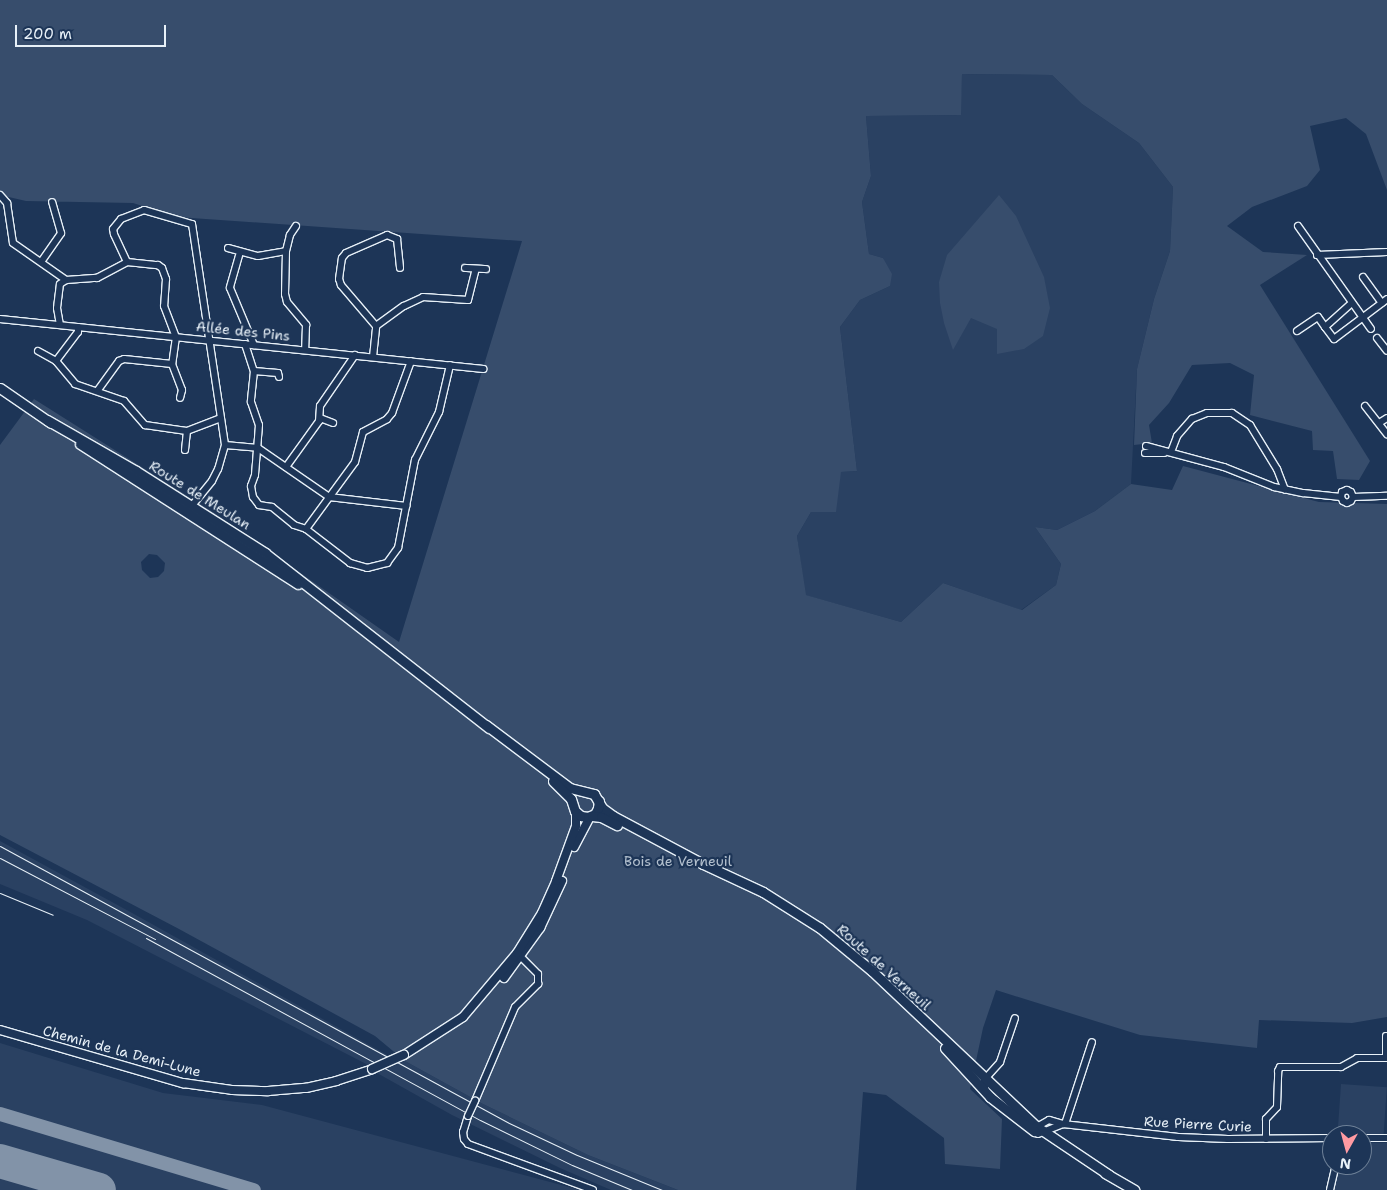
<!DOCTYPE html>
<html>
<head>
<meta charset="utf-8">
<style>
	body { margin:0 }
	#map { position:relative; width:1387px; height:1190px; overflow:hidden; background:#1d3557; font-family:"Shantell Sans",sans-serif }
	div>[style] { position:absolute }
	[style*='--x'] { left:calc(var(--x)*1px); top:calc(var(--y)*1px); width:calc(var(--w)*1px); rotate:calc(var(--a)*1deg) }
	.built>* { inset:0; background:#2a4162; transform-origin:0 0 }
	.green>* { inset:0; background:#374d6c }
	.taxiway>* { height:14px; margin:-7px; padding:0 7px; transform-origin:7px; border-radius:7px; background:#8293a8 }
	.runway>* { height:34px; margin:-17px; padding:0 17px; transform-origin:17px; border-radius:17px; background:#8293a8 }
	.roads { filter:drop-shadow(1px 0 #e8f1f8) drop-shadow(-1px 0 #e8f1f8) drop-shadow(0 1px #e8f1f8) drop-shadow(0 -1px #e8f1f8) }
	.minor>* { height:6px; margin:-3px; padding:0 3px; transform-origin:3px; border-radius:3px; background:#1d3557 }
	.tertiary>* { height:8px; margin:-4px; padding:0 4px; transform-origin:4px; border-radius:4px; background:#1d3557 }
	.secondary>* { height:9px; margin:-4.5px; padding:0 4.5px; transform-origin:4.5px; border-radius:4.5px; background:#1d3557 }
	.rail>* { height:1px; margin:-0.5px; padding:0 0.5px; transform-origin:0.5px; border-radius:0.5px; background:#e8f1f8 }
	.bridges { filter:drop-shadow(1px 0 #e8f1f8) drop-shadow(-1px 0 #e8f1f8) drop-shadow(0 1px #e8f1f8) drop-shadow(0 -1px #e8f1f8) }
	.minor-bridge>* { height:6px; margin:-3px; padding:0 3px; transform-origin:3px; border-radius:3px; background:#1d3557 }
	.tertiary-bridge>* { height:8px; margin:-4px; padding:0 4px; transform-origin:4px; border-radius:4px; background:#1d3557 }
	span { translate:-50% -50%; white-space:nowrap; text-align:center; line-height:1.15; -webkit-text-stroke:4.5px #1d3557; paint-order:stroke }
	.street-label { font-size:14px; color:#e8f1f8 }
	.park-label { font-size:14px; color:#b3c0ce }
	.north { position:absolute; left:1322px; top:1125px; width:50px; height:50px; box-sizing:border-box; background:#1d3557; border:1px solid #6e8097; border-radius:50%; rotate:187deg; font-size:14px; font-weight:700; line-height:20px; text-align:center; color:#e8f1f8 }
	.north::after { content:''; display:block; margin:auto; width:18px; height:22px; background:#ff9aa2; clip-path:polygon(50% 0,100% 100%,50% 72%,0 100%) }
	.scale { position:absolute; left:15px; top:25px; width:151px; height:22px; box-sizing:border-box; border:2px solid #e8f1f8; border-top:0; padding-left:6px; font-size:15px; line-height:18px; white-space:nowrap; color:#e8f1f8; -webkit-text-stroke:4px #1d3557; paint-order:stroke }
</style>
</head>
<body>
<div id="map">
	<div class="built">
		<i style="clip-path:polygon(962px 74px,1052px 75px,1082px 104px,1139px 143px,1173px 187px,1170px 251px,1154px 299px,1137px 369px,1131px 484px,1095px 511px,1057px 530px,1035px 527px,1061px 564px,1056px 585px,1021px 610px,943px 583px,901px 622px,805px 595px,797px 536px,811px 512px,841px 472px,857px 471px,840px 327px,860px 300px,890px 286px,883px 258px,869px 254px,862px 202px,871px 176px,866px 116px,960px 115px)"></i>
		<i style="clip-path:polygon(0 841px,134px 914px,391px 1057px,370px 1066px,87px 920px,0 884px)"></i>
		<i style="clip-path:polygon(0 1043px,163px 1093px,262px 1105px,580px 1190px,0 1190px)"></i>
		<i style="clip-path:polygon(405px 1061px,483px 1104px,588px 1155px,678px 1190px,611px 1190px,560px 1168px,452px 1115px,377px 1073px)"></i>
		<i style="left:1341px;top:1084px;width:46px;height:50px;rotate:4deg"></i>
		<i style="clip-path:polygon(1362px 1143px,1387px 1143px,1387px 1190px,1334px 1190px,1340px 1165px,1362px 1165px)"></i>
	</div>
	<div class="green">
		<i style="clip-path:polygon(evenodd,0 0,1387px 0,1387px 190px,1366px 134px,1346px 118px,1310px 126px,1320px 170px,1307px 186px,1252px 207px,1227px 226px,1263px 252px,1307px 255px,1260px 285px,1370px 461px,1359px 480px,1337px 479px,1333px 451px,1313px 450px,1312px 431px,1250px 415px,1254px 375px,1230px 363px,1192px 365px,1169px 403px,1149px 425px,1152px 443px,1134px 445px,1137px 369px,1154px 299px,1170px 251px,1173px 187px,1139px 143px,1082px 104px,1052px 75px,962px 74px,961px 115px,866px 116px,871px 176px,862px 202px,869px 254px,883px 258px,892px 274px,890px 286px,860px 300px,840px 327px,857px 471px,841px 472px,836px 512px,811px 512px,797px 536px,806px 595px,901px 622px,943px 583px,1022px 610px,1056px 585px,1061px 564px,1035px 527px,1057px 530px,1095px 511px,1131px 484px,1172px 490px,1183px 466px,1319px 502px,1387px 504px,1387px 1017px,1352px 1023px,1259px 1020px,1257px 1048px,1140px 1035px,996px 990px,983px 1028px,970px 1089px,1002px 1119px,1000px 1169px,945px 1164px,944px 1138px,886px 1095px,863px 1092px,856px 1190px,678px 1190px,588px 1155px,483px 1104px,405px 1061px,375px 1036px,179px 929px,0 835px,0 445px,34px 399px,216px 514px,399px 642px,522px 241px,177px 217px,133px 203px,26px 201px,0 195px,0 0,149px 554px,157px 555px,165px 563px,164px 571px,158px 577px,150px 578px,142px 570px,141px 562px,149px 554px)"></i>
		<i style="clip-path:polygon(999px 195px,1016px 216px,1044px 277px,1050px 308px,1043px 336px,1024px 349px,997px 354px,997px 329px,971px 318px,953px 350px,944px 323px,940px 303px,939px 282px,947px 255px)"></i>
	</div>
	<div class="taxiway">
		<i style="--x:0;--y:1114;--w:265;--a:16.7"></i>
	</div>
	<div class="runway">
		<i style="--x:0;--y:1161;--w:103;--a:16.3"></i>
	</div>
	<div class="roads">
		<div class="minor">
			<i style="--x:0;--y:195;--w:11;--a:49"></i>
			<i style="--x:7;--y:203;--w:40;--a:81.5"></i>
			<i style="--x:13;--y:243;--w:65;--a:34.9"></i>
			<i style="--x:296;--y:226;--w:11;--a:124"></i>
			<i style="--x:290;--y:235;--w:16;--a:104"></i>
			<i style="--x:286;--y:251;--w:43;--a:91.3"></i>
			<i style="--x:285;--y:294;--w:8;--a:76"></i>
			<i style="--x:287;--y:302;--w:30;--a:50"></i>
			<i style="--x:306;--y:325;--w:25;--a:92"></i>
			<i style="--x:1298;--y:226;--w:126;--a:54.7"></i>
			<i style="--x:228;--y:248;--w:31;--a:15"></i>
			<i style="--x:258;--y:256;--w:28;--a:-10"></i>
			<i style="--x:240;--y:252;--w:37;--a:106"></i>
			<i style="--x:230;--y:288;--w:62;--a:67.2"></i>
			<i style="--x:1317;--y:255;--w:70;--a:-2.5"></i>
			<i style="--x:41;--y:262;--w:35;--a:-55"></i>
			<i style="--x:61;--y:233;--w:32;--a:-106"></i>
			<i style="--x:127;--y:262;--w:31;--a:-115"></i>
			<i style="--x:114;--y:234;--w:5;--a:-101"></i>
			<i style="--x:113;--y:229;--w:13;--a:-51"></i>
			<i style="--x:121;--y:219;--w:25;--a:-21"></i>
			<i style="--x:144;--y:210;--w:50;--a:16.3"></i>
			<i style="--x:192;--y:224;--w:223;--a:81.5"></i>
			<i style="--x:225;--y:445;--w:25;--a:106"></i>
			<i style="--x:218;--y:469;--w:13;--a:117"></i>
			<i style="--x:212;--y:481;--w:35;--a:129"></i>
			<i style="--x:465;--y:268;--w:21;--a:3"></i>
			<i style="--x:1363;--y:277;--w:32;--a:54"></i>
			<i style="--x:0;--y:319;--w:486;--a:5.9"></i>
			<i style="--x:60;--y:325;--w:17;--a:-100"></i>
			<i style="--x:57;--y:308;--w:24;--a:-83"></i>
			<i style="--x:60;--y:284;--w:7;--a:-34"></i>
			<i style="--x:66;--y:280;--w:31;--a:-4"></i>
			<i style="--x:97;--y:278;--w:34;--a:-28"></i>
			<i style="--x:127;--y:262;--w:31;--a:6"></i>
			<i style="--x:158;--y:265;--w:5;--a:37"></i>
			<i style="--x:162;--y:268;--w:12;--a:70"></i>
			<i style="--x:166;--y:279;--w:27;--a:94"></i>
			<i style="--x:164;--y:306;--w:33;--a:69"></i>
			<i style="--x:176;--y:337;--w:27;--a:98"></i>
			<i style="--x:172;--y:364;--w:48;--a:-174.1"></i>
			<i style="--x:124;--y:359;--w:5;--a:158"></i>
			<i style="--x:119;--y:361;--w:37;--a:126"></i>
			<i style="--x:376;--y:326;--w:54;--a:-130.5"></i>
			<i style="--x:341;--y:285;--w:6;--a:-108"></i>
			<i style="--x:339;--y:279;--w:21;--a:-82"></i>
			<i style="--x:342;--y:258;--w:6;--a:-51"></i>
			<i style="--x:346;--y:253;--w:45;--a:-23.7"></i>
			<i style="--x:387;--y:235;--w:11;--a:22"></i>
			<i style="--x:397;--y:239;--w:29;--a:84"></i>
			<i style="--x:1325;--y:327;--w:15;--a:53"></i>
			<i style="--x:1334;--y:339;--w:66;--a:-37"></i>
			<i style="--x:1297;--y:331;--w:25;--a:-34"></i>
			<i style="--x:1318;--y:317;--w:12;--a:55"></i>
			<i style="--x:1325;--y:327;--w:36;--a:-42"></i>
			<i style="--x:1377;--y:338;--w:16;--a:52"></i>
			<i style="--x:245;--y:344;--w:28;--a:72"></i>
			<i style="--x:254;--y:371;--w:31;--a:96"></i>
			<i style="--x:251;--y:402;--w:24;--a:71"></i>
			<i style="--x:259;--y:425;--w:50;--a:94.6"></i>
			<i style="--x:255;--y:475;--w:12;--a:110"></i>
			<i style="--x:251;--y:486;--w:11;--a:80"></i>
			<i style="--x:253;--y:497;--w:10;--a:53"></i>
			<i style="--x:259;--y:505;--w:13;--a:9"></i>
			<i style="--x:272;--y:507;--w:28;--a:39"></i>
			<i style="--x:294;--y:525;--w:13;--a:18"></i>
			<i style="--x:306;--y:529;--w:56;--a:37.7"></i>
			<i style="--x:350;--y:563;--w:18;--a:16"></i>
			<i style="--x:367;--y:568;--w:21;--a:-14"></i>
			<i style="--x:387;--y:563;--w:19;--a:-54"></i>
			<i style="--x:398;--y:548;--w:90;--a:-79.1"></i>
			<i style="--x:415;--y:460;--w:54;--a:-63.4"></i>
			<i style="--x:439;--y:412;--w:48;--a:-76.8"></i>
			<i style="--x:38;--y:351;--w:21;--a:29"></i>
			<i style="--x:56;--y:361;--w:30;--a:50"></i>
			<i style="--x:75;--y:384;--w:52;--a:19.1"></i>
			<i style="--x:124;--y:401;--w:32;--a:49"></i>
			<i style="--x:145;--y:425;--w:42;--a:8.1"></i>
			<i style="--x:187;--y:431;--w:36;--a:-21"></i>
			<i style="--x:373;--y:357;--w:31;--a:-84"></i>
			<i style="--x:376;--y:326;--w:34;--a:-36"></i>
			<i style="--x:404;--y:306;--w:21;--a:-25"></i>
			<i style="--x:423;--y:297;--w:45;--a:3.8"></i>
			<i style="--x:468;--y:300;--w:32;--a:-76"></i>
			<i style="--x:56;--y:361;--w:36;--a:-53"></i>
			<i style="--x:78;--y:332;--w:5;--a:-90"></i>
			<i style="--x:172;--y:364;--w:28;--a:69"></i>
			<i style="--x:182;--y:390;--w:8;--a:104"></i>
			<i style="--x:254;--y:371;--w:24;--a:5"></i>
			<i style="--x:278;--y:373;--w:4;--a:76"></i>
			<i style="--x:1365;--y:406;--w:36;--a:52"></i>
			<i style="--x:320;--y:418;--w:14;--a:21"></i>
			<i style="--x:1379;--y:423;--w:9;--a:-32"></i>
			<i style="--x:225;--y:445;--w:33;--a:5"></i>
			<i style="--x:258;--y:448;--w:86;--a:34.6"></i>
			<i style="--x:329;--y:497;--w:78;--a:6.7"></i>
			<i style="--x:1146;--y:446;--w:81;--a:15.1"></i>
			<i style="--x:1224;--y:467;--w:54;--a:21.8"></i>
			<i style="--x:1274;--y:487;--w:30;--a:12"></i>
			<i style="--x:1303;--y:493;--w:38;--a:6"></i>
			<i style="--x:185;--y:450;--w:19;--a:-84"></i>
			<i style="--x:1171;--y:452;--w:17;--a:-69"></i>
			<i style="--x:1177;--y:436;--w:23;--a:-49"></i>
			<i style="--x:1192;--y:419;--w:16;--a:-22"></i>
			<i style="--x:1207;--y:413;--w:25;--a:0"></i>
			<i style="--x:1232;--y:413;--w:22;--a:34"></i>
			<i style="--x:1250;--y:425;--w:52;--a:58.5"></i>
			<i style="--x:1277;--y:469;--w:22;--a:69"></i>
			<i style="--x:1145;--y:453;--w:19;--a:0"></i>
			<i style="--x:286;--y:467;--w:57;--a:-54.3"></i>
			<i style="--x:319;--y:421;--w:15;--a:-86"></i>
			<i style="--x:320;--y:406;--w:62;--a:-55.5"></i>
			<i style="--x:1341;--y:497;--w:5;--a:-79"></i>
			<i style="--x:1342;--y:492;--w:5;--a:-22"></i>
			<i style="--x:1347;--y:490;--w:4;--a:27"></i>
			<i style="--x:1351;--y:492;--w:5;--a:68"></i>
			<i style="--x:1341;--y:497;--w:4;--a:63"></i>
			<i style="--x:1343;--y:501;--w:4;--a:27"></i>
			<i style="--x:1347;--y:503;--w:4;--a:-27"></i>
			<i style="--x:1351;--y:501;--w:4;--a:-63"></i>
			<i style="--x:1353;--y:497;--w:34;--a:-2"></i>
			<i style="--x:306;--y:529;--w:83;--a:-53.8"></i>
			<i style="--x:355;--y:462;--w:31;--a:-75"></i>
			<i style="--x:363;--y:432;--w:27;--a:-28"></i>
			<i style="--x:387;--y:419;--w:8;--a:-50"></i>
			<i style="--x:392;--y:413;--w:55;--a:-69.9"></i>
			<i style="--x:1386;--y:1058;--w:22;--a:-90"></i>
			<i style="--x:986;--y:1093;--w:13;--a:-99"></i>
			<i style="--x:984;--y:1080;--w:24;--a:-48"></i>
			<i style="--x:1000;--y:1062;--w:46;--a:-71.2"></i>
			<i style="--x:475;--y:1101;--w:102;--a:-66.9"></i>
			<i style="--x:515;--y:1007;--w:33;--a:-45"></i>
			<i style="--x:538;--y:984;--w:10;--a:-90"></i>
			<i style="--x:538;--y:974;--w:28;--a:-135"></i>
			<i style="--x:468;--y:1116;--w:17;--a:107"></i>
			<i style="--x:463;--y:1132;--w:7;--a:82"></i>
			<i style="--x:464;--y:1139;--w:6;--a:51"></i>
			<i style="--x:468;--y:1144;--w:133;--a:20.2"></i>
			<i style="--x:1065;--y:1124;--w:86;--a:-71.8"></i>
			<i style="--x:1035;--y:1128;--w:16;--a:-30"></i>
			<i style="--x:1049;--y:1120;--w:15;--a:16"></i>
			<i style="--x:1063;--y:1124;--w:116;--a:6.4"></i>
			<i style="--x:1178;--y:1137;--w:50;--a:2.3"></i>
			<i style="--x:1228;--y:1139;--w:104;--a:-0.6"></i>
			<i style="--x:1038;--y:1134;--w:27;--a:-22"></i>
			<i style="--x:1362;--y:1138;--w:25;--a:0"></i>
			<i style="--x:1266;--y:1139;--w:20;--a:-90"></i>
			<i style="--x:1266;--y:1119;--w:16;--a:-47"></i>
			<i style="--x:1277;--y:1107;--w:36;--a:-88"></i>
			<i style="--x:1278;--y:1071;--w:4;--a:-63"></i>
			<i style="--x:1280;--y:1067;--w:61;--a:0"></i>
			<i style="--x:1341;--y:1067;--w:18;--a:-29"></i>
			<i style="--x:1357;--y:1058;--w:30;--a:0"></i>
			<i style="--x:1330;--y:1190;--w:26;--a:-77"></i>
		</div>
		<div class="tertiary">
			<i style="--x:574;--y:847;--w:34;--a:-62"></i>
			<i style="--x:504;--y:978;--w:62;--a:-54.2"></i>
			<i style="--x:540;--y:928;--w:52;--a:-64.9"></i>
			<i style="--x:0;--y:1030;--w:191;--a:16.2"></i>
			<i style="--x:183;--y:1083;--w:49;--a:8.1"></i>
			<i style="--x:232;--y:1090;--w:36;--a:2"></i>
			<i style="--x:268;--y:1091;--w:38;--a:-5"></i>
			<i style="--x:306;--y:1088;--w:31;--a:-13"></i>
			<i style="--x:336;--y:1081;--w:38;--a:-18"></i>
			<i style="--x:404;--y:1055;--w:70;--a:-32.8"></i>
			<i style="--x:463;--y:1017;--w:84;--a:-49.8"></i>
			<i style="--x:517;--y:953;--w:47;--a:-58"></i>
			<i style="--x:542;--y:913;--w:35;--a:-66"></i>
			<i style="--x:556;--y:881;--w:59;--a:-70"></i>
			<i style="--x:576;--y:826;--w:14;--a:-90"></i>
		</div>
		<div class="secondary">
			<i style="--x:0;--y:388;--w:62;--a:34.5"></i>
			<i style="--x:47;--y:420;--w:103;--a:29.8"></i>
			<i style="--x:136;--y:471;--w:153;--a:32.4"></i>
			<i style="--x:265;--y:553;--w:284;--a:38"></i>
			<i style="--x:80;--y:444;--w:259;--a:32.7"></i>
			<i style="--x:486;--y:725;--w:105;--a:36.9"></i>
			<i style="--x:570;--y:788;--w:25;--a:14"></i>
			<i style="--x:594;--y:794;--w:16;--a:60"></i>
			<i style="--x:602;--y:808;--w:14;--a:36"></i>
			<i style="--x:613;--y:816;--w:102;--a:28.1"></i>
			<i style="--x:703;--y:864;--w:66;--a:25"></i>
			<i style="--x:763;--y:892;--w:67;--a:32.3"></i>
			<i style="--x:820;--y:928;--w:67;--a:39.6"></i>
			<i style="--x:872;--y:971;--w:226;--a:43.4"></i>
			<i style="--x:1036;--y:1126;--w:88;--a:33.9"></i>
			<i style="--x:553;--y:781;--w:25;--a:45"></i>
			<i style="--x:571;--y:799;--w:13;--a:72"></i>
			<i style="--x:575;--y:811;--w:8;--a:40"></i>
			<i style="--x:581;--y:816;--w:7;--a:8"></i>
			<i style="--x:588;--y:817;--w:8;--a:-23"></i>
			<i style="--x:595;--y:814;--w:7;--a:-63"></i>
			<i style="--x:598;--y:808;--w:7;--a:-82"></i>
			<i style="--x:592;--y:816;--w:9;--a:6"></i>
			<i style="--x:601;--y:817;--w:18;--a:27"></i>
			<i style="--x:945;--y:1048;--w:67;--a:47.4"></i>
			<i style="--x:990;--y:1097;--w:56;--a:37.7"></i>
			<i style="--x:1105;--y:1173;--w:34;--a:30"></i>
		</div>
	</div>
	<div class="rail">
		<i style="--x:0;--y:846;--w:579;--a:28.56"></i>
		<i style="--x:509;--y:1123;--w:75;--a:25.2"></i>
		<i style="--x:577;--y:1155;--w:92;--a:22.4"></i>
		<i style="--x:0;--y:858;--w:175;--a:27.6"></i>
		<i style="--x:0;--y:893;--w:57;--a:22.5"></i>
		<i style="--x:146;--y:938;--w:380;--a:28.6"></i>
		<i style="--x:480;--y:1120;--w:102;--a:26.1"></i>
		<i style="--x:572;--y:1165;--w:65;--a:22.6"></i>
	</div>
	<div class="bridges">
		<div class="minor-bridge">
			<i style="--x:468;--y:1116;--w:17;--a:-65"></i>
		</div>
		<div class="tertiary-bridge">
			<i style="--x:372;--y:1069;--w:35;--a:-24"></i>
		</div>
	</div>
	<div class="street-label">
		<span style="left:243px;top:331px;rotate:6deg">Allée des Pins</span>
		<span style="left:200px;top:495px;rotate:32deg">Route de Meulan</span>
		<span style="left:884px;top:967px;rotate:42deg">Route de Verneuil</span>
		<span style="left:122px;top:1051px;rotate:15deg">Chemin de la Demi-Lune</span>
		<span style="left:1198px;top:1124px;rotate:3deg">Rue Pierre Curie</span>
	</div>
	<div class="park-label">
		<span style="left:678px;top:861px">Bois de Verneuil</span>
	</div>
	<div class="north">N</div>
	<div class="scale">200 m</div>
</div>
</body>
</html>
